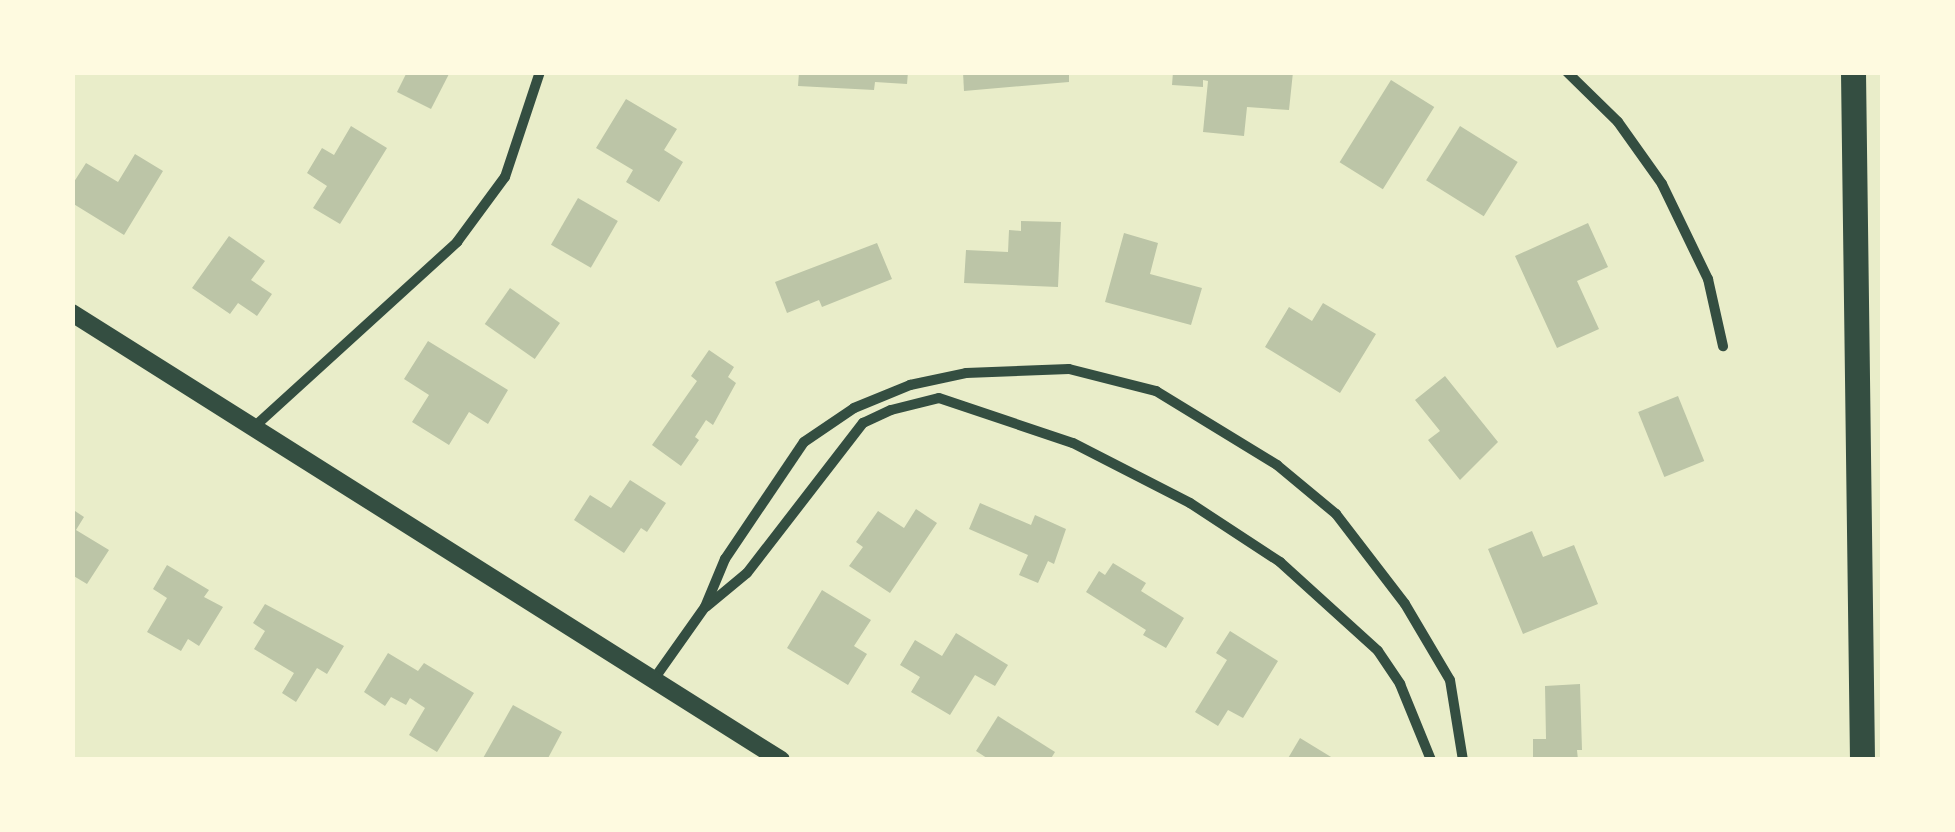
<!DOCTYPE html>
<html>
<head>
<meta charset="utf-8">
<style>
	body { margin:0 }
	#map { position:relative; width:1955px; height:832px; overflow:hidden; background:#e9edc9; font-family:Lora,serif }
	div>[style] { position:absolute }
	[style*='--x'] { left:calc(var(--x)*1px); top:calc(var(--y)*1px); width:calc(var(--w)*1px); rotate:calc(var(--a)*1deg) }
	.building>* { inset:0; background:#bcc5a7; transform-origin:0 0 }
	.minor>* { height:10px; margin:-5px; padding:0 5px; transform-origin:5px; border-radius:5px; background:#344e41 }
	.tertiary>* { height:18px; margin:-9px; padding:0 9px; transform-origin:9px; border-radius:9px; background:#344e41 }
	.motorway>* { height:25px; margin:-12.5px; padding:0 12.5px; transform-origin:12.5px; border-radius:12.5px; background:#344e41 }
	span { translate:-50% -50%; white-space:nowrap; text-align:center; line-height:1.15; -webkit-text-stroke:8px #fefae0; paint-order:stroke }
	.frame { position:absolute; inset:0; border:75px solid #fefae0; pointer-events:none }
</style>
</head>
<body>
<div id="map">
	<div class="building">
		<i style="clip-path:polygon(407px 72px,450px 72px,431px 109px,397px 92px)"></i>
		<i style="clip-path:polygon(799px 72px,908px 72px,907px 84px,875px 82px,874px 90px,798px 86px)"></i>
		<i style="clip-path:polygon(963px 72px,1069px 72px,1069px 82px,964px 91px)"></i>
		<i style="clip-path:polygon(1173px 72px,1293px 72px,1289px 110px,1247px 107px,1244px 136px,1203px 132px,1208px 81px,1203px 80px,1203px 87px,1172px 85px)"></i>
		<i style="left:1391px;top:80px;width:51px;height:97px;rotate:32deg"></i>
		<i style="clip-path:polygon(626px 99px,677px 129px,664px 150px,683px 162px,659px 202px,626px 182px,633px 170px,596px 148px)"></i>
		<i style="clip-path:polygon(351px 126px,387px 148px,340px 224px,313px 208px,327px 186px,307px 173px,322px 148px,334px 155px)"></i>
		<i style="left:1460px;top:126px;width:68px;height:64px;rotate:32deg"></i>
		<i style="clip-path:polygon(135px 154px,163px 171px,124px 235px,72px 203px,72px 185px,86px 163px,118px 182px)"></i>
		<i style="left:578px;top:198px;width:46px;height:54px;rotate:30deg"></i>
		<i style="clip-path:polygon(1021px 221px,1061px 222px,1058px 287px,964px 283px,966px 250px,1008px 252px,1009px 230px,1021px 231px)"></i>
		<i style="clip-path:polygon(1588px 223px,1608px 267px,1577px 281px,1599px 329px,1557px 348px,1515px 256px)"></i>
		<i style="clip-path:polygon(1124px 233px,1158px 243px,1150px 274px,1202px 288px,1191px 325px,1105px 302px)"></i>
		<i style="clip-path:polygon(229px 236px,265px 261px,251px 280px,272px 294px,257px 316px,238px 303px,230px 314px,192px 288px)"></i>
		<i style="clip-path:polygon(877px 243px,892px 279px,822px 307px,819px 300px,787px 313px,775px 282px)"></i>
		<i style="left:510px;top:288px;width:61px;height:44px;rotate:35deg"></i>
		<i style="clip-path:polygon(1323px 303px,1376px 334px,1340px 393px,1265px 347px,1289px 307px,1312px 321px)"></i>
		<i style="clip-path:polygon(428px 341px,508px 390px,488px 424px,469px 412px,449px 445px,412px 422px,429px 395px,404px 379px)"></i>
		<i style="clip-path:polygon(709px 350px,734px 367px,728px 377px,736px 383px,713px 425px,706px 420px,695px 437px,699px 440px,681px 466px,652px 445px,697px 381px,691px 376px)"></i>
		<i style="clip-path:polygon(1445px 376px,1498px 442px,1460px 480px,1428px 440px,1440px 431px,1415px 400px)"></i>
		<i style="left:1678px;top:396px;width:70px;height:43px;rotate:68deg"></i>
		<i style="clip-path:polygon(630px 480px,666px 503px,647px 532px,641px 528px,624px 553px,574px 520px,590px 495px,611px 508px)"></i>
		<i style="clip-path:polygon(980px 503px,1031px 525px,1035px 515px,1066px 529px,1054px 564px,1048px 561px,1038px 583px,1019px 575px,1028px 555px,969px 529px)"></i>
		<i style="clip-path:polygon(72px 509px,84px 517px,76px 530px,109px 550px,87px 584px,72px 575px)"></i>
		<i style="clip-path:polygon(916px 509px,937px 523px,890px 593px,849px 566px,863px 547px,856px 542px,878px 511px,904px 528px)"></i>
		<i style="clip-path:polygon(1532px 531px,1543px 557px,1574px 545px,1598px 604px,1523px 634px,1488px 549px)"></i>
		<i style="clip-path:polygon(1113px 563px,1146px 583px,1141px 591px,1184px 618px,1166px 648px,1143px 635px,1146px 630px,1086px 592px,1099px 571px,1105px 575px)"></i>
		<i style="clip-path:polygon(167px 565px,209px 590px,204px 597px,223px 607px,199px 646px,188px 639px,181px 651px,147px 632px,167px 598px,153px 589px)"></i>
		<i style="clip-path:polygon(822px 590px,871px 620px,854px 646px,867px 654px,848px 685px,787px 648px)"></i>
		<i style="clip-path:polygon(265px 604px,344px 646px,327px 674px,317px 668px,296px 702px,282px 693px,294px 673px,254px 649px,265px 631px,253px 623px)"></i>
		<i style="clip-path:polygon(1230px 631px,1278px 661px,1243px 718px,1228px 710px,1218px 726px,1195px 712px,1227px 660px,1216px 653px)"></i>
		<i style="clip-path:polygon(956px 633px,1008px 665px,995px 686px,975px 675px,950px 715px,911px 692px,920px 677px,900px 665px,915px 640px,942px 656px)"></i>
		<i style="clip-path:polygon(388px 653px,418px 671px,424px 663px,474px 693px,437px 752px,409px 735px,425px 708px,410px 698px,406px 705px,391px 697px,385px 706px,364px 692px)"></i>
		<i style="clip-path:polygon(1580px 684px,1582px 750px,1577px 750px,1578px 760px,1533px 760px,1533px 739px,1546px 739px,1545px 686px)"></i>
		<i style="clip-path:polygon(513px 705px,562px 732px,547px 760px,482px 760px)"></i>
		<i style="clip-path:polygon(998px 716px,1055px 752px,1050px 760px,990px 760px,976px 751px)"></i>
		<i style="clip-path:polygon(1300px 738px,1336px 760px,1287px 760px)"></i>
	</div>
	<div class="minor">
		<i style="--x:1567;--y:72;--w:71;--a:44.4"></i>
		<i style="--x:1618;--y:122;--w:76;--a:54.6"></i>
		<i style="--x:1662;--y:184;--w:106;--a:64.2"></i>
		<i style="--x:1708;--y:279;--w:69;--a:77.4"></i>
		<i style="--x:254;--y:427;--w:275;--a:-42.3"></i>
		<i style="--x:457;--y:242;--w:81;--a:-53.6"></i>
		<i style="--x:505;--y:177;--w:111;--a:-71.6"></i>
		<i style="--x:706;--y:607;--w:53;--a:-39.7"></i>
		<i style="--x:747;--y:573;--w:190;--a:-52.3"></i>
		<i style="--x:863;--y:423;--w:31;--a:-25"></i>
		<i style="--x:891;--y:410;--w:49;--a:-14"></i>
		<i style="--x:939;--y:398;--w:141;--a:18.6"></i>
		<i style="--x:1073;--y:443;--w:131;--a:27.1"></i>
		<i style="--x:1190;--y:503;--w:108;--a:33.2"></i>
		<i style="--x:1280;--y:562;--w:132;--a:42.2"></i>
		<i style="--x:1378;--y:651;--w:40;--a:56"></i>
		<i style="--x:1400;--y:684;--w:82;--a:67.8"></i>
		<i style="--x:654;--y:679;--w:88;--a:-54.7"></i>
		<i style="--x:705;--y:607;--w:52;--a:-67.4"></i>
		<i style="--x:725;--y:559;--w:141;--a:-56"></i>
		<i style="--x:804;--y:442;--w:60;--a:-34.2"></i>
		<i style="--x:854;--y:408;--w:61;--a:-22.3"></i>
		<i style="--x:910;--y:385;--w:57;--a:-12.1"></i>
		<i style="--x:966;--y:373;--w:103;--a:-2.2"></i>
		<i style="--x:1069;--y:369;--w:90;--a:14.2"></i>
		<i style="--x:1156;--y:391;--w:142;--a:31.4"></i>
		<i style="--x:1277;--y:465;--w:77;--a:39.7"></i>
		<i style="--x:1336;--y:514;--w:113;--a:52.5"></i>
		<i style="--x:1405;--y:604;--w:88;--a:59.4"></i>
		<i style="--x:1450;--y:680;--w:81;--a:80.8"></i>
	</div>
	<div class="tertiary">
		<i style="--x:72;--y:313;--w:838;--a:32.23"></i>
	</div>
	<div class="motorway">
		<i style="--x:1853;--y:72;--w:688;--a:89.25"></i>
	</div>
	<div class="frame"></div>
</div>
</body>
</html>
